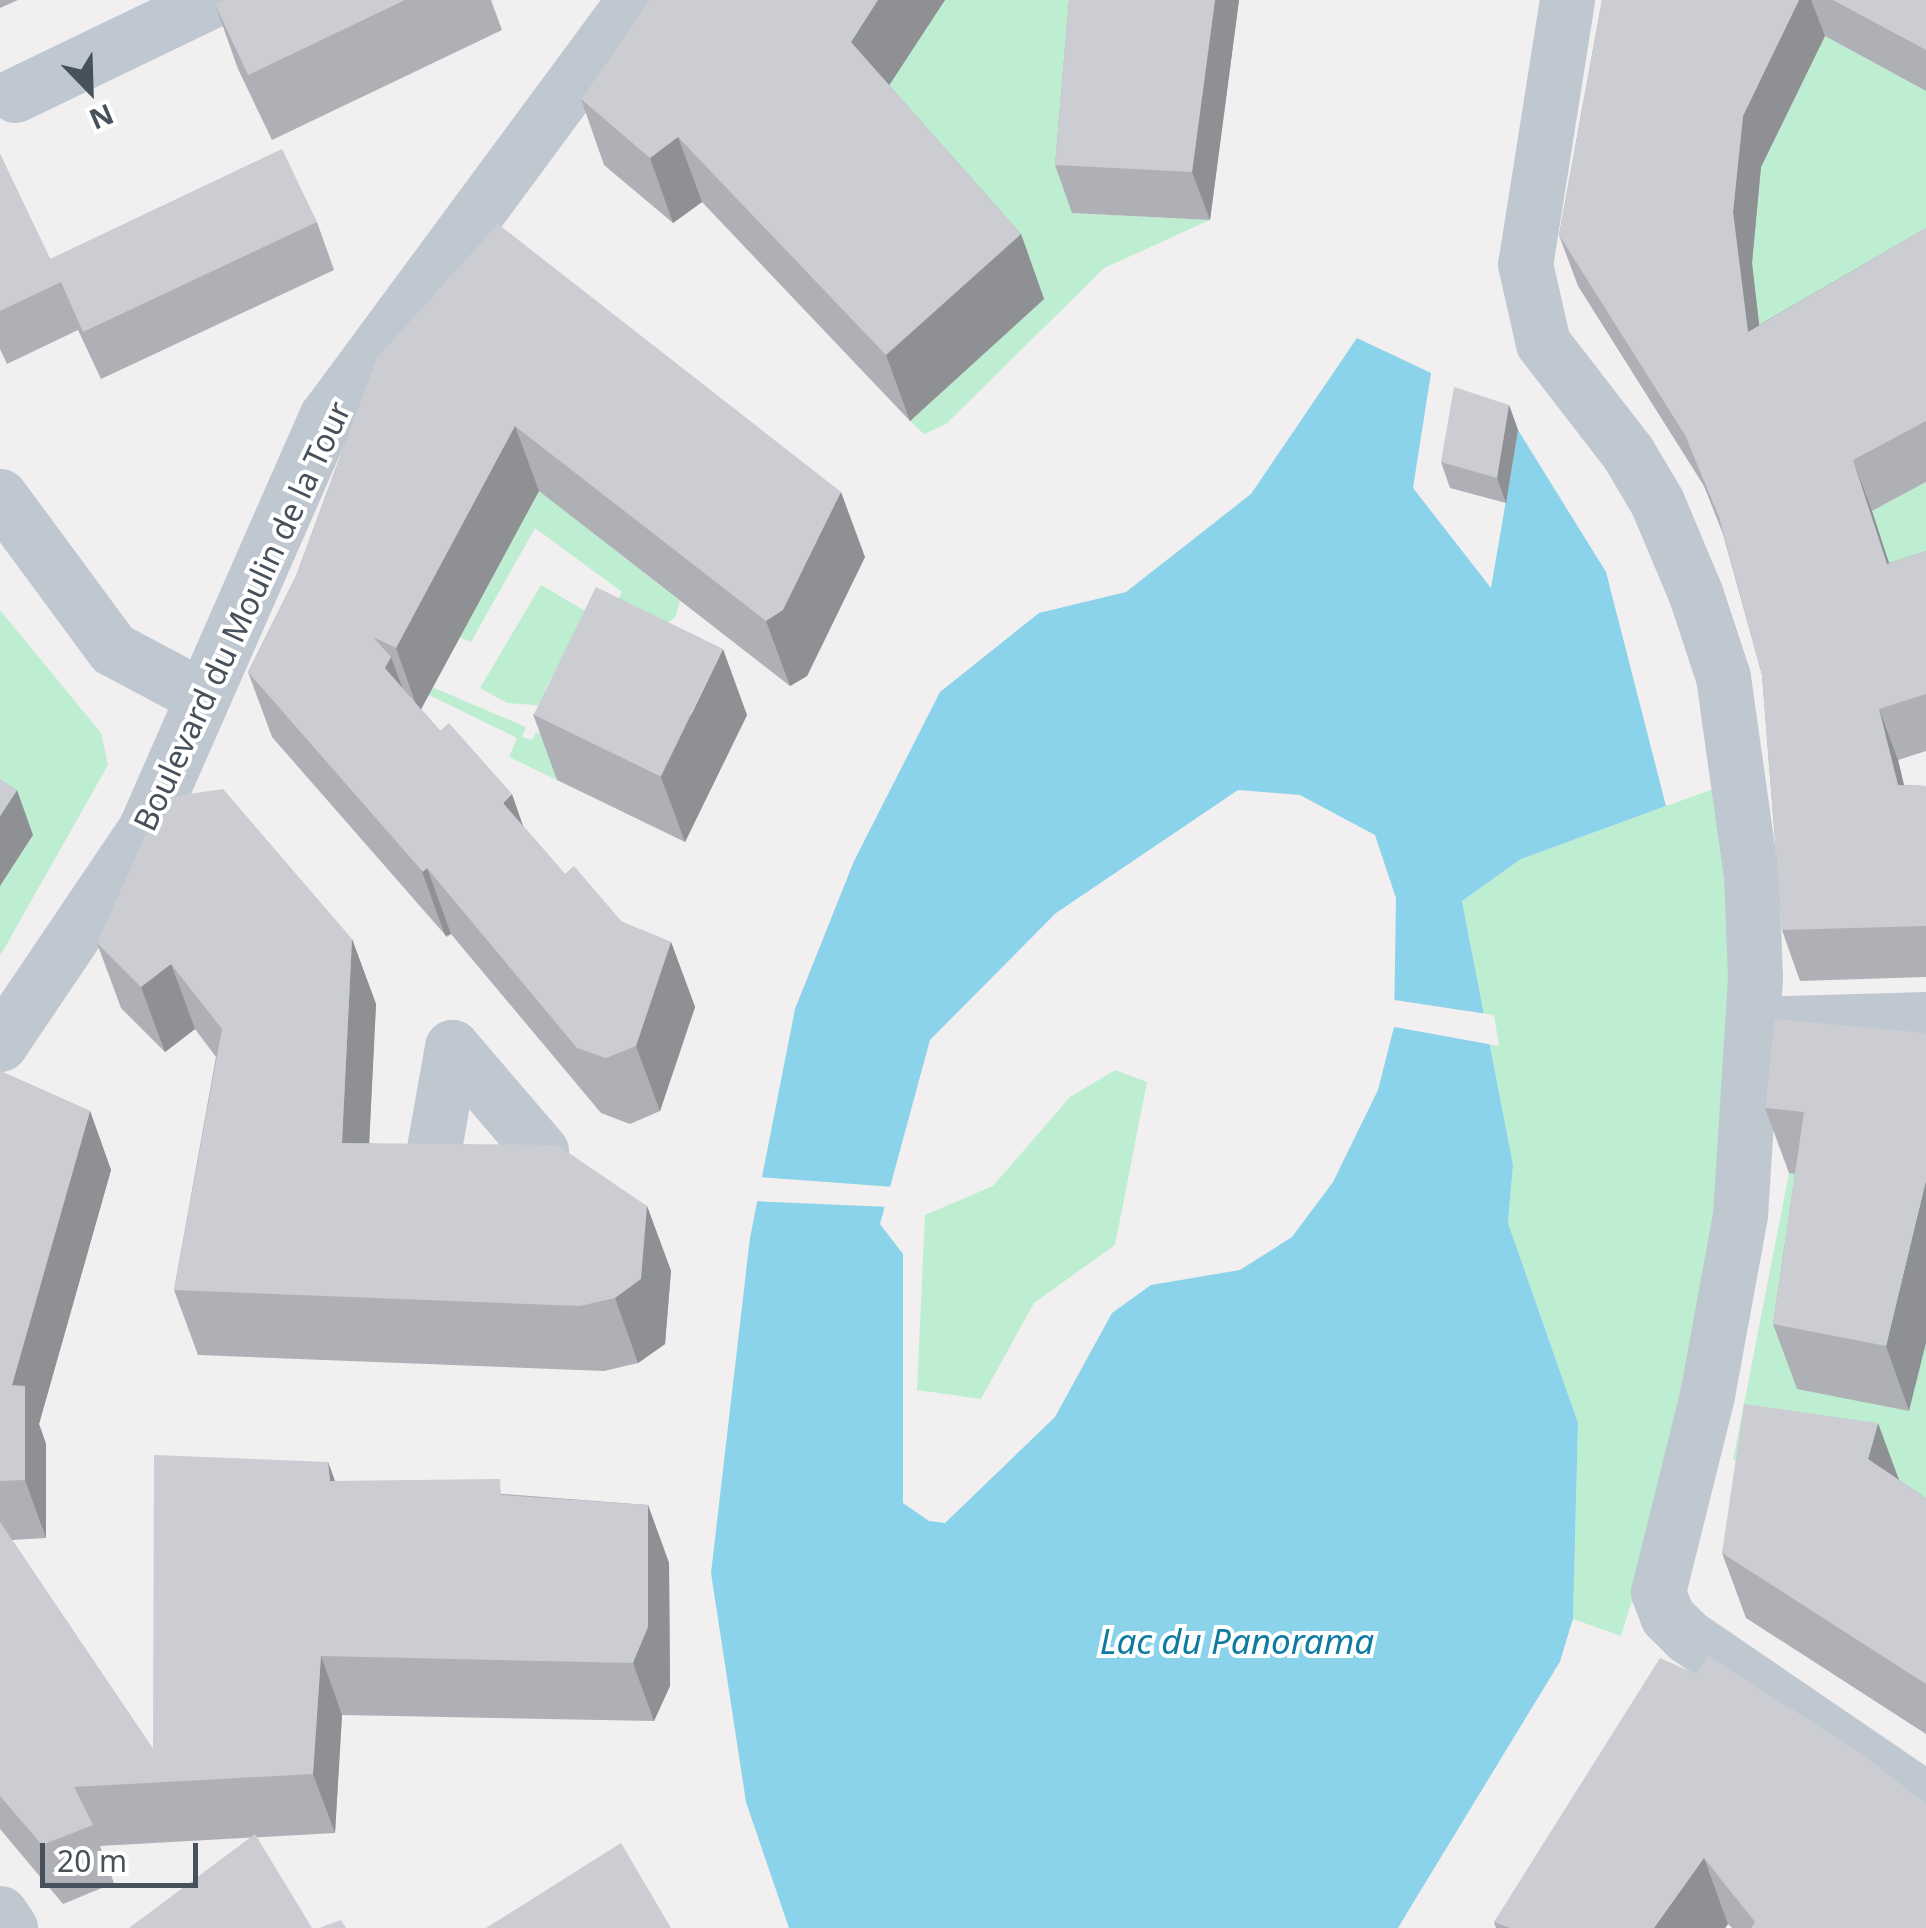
<!DOCTYPE html>
<html>
<head>
<meta charset="utf-8">
<style>
	body { margin:0 }
	#map { position:relative; width:1926px; height:1928px; overflow:hidden; background:#f1efef; font-family:"Noto Sans",sans-serif }
	div>[style] { position:absolute }
	[style*='--x'] { left:calc(var(--x)*1px); top:calc(var(--y)*1px); width:calc(var(--w)*1px); rotate:calc(var(--a)*1deg) }
	.green>* { inset:0; background:#beeed2 }
	.water>* { inset:0; background:#8bd3ea }
	.pier>* { inset:0; background:#f1efef }
	.minor>* { height:55px; margin:-27.5px; padding:0 27.5px; transform-origin:27.5px; border-radius:27.5px; background:#bfc8d0 }
	.wall>* { inset:0; background:#afb0b5 }
	.shaded-wall>* { inset:0; background:#8e9094; transform-origin:0 0 }
	.building>* { inset:0; background:#cbcdd3; transform-origin:0 0 }
	span { translate:-50% -50%; white-space:nowrap; text-align:center; line-height:1.15; -webkit-text-stroke:8px #fff; paint-order:stroke }
	.street-label { font-size:32px; color:#47515c }
	.water-label { font-size:35px; color:#0f7ba0; font-style:italic }
	.north { position:absolute; left:40px; top:40px; width:100px; height:100px; -webkit-text-stroke:8px #fff; paint-order:stroke; rotate:157deg; font-size:28px; font-weight:700; line-height:40px; text-align:center; color:#47515c }
	.north::after { content:''; display:block; margin:auto; width:35px; height:45px; background:#47515c; clip-path:polygon(50% 0,100% 100%,50% 72%,0 100%) }
	.scale { position:absolute; left:40px; top:1843px; width:158px; height:45px; box-sizing:border-box; border:5px solid #47515c; border-top:0; padding-left:12px; font-size:30px; line-height:35px; white-space:nowrap; color:#47515c; -webkit-text-stroke:8px #fff; paint-order:stroke }
</style>
</head>
<body>
<div id="map">
	<div class="green">
		<i style="clip-path:polygon(945px 0,1091px 0,1072px 213px,1210px 220px,1104px 268px,946px 424px,924px 434px,910px 421px,1044px 299px,875px 107px)"></i>
		<i style="clip-path:polygon(1825px 36px,1926px 91px,1926px 235px,1761px 342px,1752px 263px,1761px 167px)"></i>
		<i style="clip-path:polygon(544px 482px,574px 518px,680px 601px,675px 618px,568px 685px,622px 592px,535px 528px,471px 642px,460px 637px)"></i>
		<i style="clip-path:polygon(1926px 482px,1926px 608px,1906px 615px,1872px 511px)"></i>
		<i style="clip-path:polygon(541px 585px,587px 612px,545px 690px,546px 706px,507px 703px,480px 688px)"></i>
		<i style="clip-path:polygon(0 610px,101px 733px,108px 765px,0 956px)"></i>
		<i style="clip-path:polygon(432px 687px,526px 727px,522px 737px,532px 740px,536px 732px,572px 751px,557px 780px,509px 757px,517px 738px,429px 695px)"></i>
		<i style="clip-path:polygon(1724px 785px,1733px 1115px,1654px 1529px,1621px 1636px,1573px 1619px,1578px 1423px,1508px 1223px,1513px 1165px,1462px 901px,1521px 859px)"></i>
		<i style="clip-path:polygon(1115px 1070px,1147px 1082px,1115px 1245px,1034px 1303px,981px 1399px,917px 1390px,925px 1215px,993px 1186px,1070px 1097px)"></i>
		<i style="clip-path:polygon(1789px 1173px,1926px 1188px,1926px 1547px,1768px 1469px,1733px 1460px)"></i>
	</div>
	<div class="water">
		<i style="clip-path:polygon(evenodd,1357px 338px,1431px 373px,1413px 488px,1491px 588px,1518px 430px,1606px 572px,1666px 806px,1521px 859px,1462px 901px,1513px 1165px,1508px 1223px,1578px 1423px,1573px 1619px,1560px 1662px,1398px 1928px,789px 1928px,746px 1802px,711px 1573px,750px 1238px,795px 1009px,854px 861px,940px 692px,1039px 613px,1126px 592px,1251px 494px,1357px 338px,1238px 790px,1300px 795px,1375px 835px,1396px 898px,1394px 1027px,1378px 1090px,1333px 1182px,1292px 1237px,1240px 1270px,1151px 1285px,1112px 1313px,1055px 1417px,945px 1523px,929px 1521px,903px 1503px,903px 1254px,880px 1224px,930px 1040px,1056px 913px,1238px 790px)"></i>
	</div>
	<div class="pier">
		<i style="clip-path:polygon(1388px 999px,1494px 1015px,1499px 1046px,1389px 1026px)"></i>
		<i style="clip-path:polygon(758px 1177px,894px 1187px,889px 1207px,753px 1201px)"></i>
		<i style="clip-path:polygon(1573px 1619px,1564px 1664px,1398px 1928px,1560px 1662px)"></i>
	</div>
	<div class="minor">
		<i style="--x:1567;--y:0;--w:267;--a:99"></i>
		<i style="--x:1525;--y:264;--w:81;--a:77.2"></i>
		<i style="--x:1543;--y:343;--w:139;--a:52.3"></i>
		<i style="--x:1628;--y:453;--w:57;--a:59.4"></i>
		<i style="--x:1657;--y:502;--w:101;--a:67.2"></i>
		<i style="--x:1696;--y:595;--w:86;--a:71.8"></i>
		<i style="--x:1723;--y:677;--w:202;--a:82"></i>
		<i style="--x:1751;--y:877;--w:100;--a:87.7"></i>
		<i style="--x:1755;--y:977;--w:238;--a:93.6"></i>
		<i style="--x:1740;--y:1215;--w:183;--a:100.4"></i>
		<i style="--x:1707;--y:1395;--w:203;--a:104"></i>
		<i style="--x:1658;--y:1592;--w:26;--a:69"></i>
		<i style="--x:1667;--y:1616;--w:28;--a:45"></i>
		<i style="--x:1687;--y:1636;--w:289;--a:34.3"></i>
		<i style="--x:15;--y:95;--w:219;--a:-25.7"></i>
		<i style="--x:0;--y:496;--w:190;--a:53.6"></i>
		<i style="--x:113;--y:649;--w:100;--a:28.1"></i>
		<i style="--x:1753;--y:1024;--w:173;--a:-1.7"></i>
		<i style="--x:0;--y:1044;--w:259;--a:-56"></i>
		<i style="--x:145;--y:829;--w:450;--a:-66.3"></i>
		<i style="--x:326;--y:417;--w:518;--a:-53.55"></i>
		<i style="--x:476;--y:1175;--w:29;--a:166"></i>
		<i style="--x:448;--y:1182;--w:24;--a:-135"></i>
		<i style="--x:431;--y:1165;--w:120;--a:-79.9"></i>
		<i style="--x:452;--y:1047;--w:137;--a:49.4"></i>
		<i style="--x:0;--y:1913;--w:18;--a:56"></i>
	</div>
	<div class="wall">
		<i style="clip-path:polygon(0 0,18px 0,0 8px)"></i>
		<i style="clip-path:polygon(223px 0,491px 0,502px 30px,272px 140px,238px 69px,215px 4px)"></i>
		<i style="clip-path:polygon(649px 0,945px 0,889px 85px,1021px 234px,1044px 299px,910px 421px,702px 202px,673px 223px,604px 165px,581px 99px)"></i>
		<i style="clip-path:polygon(1069px 0,1239px 0,1210px 220px,1072px 213px,1055px 165px)"></i>
		<i style="clip-path:polygon(1602px 0,1926px 0,1926px 91px,1825px 36px,1761px 167px,1752px 263px,1759px 325px,1926px 228px,1926px 482px,1872px 511px,1889px 563px,1926px 551px,1926px 751px,1898px 760px,1904px 785px,1926px 786px,1926px 977px,1800px 981px,1782px 930px,1762px 675px,1723px 534px,1704px 486px,1578px 286px,1559px 235px)"></i>
		<i style="clip-path:polygon(0 154px,51px 262px,317px 222px,334px 270px,101px 379px,78px 330px,7px 364px,0 349px)"></i>
		<i style="clip-path:polygon(376px 359px,865px 557px,807px 676px,790px 686px,539px 491px,421px 709px,565px 874px,622px 922px,671px 942px,695px 1007px,660px 1111px,630px 1124px,601px 1113px,451px 934px,447px 937px,272px 737px,248px 672px,296px 576px)"></i>
		<i style="clip-path:polygon(1509px 405px,1518px 430px,1506px 503px,1450px 488px,1441px 462px)"></i>
		<i style="clip-path:polygon(533px 714px,747px 715px,685px 842px,557px 780px)"></i>
		<i style="clip-path:polygon(352px 939px,376px 1004px,369px 1143px,647px 1206px,671px 1271px,665px 1344px,638px 1363px,604px 1371px,198px 1355px,174px 1290px,216px 1057px,195px 1029px,165px 1052px,121px 1008px,97px 943px)"></i>
		<i style="clip-path:polygon(1774px 1019px,1909px 1411px,1797px 1389px,1773px 1324px,1795px 1174px,1789px 1173px,1765px 1108px)"></i>
		<i style="clip-path:polygon(0 1071px,90px 1111px,111px 1170px,39px 1424px,46px 1444px,46px 1538px,12px 1540px,153px 1749px,328px 1462px,335px 1481px,648px 1505px,669px 1563px,670px 1686px,654px 1721px,342px 1715px,335px 1833px,100px 1846px,114px 1883px,63px 1904px,0 1829px)"></i>
		<i style="clip-path:polygon(1899px 1480px,1926px 1498px,1926px 1734px,1746px 1618px,1722px 1553px)"></i>
		<i style="clip-path:polygon(1696px 1674px,1926px 1928px,1732px 1928px,1728px 1924px,1725px 1928px,1496px 1928px,1494px 1922px)"></i>
	</div>
	<div class="shaded-wall">
		<i style="clip-path:polygon(878px 0,945px 0,875px 107px,851px 42px)"></i>
		<i style="clip-path:polygon(1215px 0,1239px 0,1210px 220px,1192px 172px)"></i>
		<i style="clip-path:polygon(1799px 0,1811px 0,1825px 36px,1761px 167px,1752px 263px,1766px 383px,1748px 332px,1733px 212px,1743px 116px)"></i>
		<i style="clip-path:polygon(678px 137px,702px 202px,673px 223px,650px 158px)"></i>
		<i style="clip-path:polygon(1021px 234px,1044px 299px,910px 421px,886px 355px)"></i>
		<i style="clip-path:polygon(1509px 405px,1518px 430px,1506px 503px,1497px 478px)"></i>
		<i style="clip-path:polygon(515px 426px,539px 491px,419px 713px,396px 648px)"></i>
		<i style="clip-path:polygon(1853px 460px,1872px 511px,1906px 615px,1887px 564px)"></i>
		<i style="clip-path:polygon(841px 492px,865px 557px,807px 676px,790px 686px,766px 621px)"></i>
		<i style="clip-path:polygon(723px 649px,747px 715px,685px 842px,661px 777px)"></i>
		<i style="clip-path:polygon(391px 657px,415px 722px,385px 668px)"></i>
		<i style="clip-path:polygon(1879px 709px,1898px 760px,1916px 836px,1898px 785px)"></i>
		<i style="clip-path:polygon(17px 790px,33px 835px,0 886px,0 816px)"></i>
		<i style="clip-path:polygon(512px 794px,535px 860px,503px 803px)"></i>
		<i style="left:427px;top:868px;width:70px;height:6px;rotate:70deg"></i>
		<i style="clip-path:polygon(352px 939px,376px 1004px,366px 1208px,342px 1143px)"></i>
		<i style="clip-path:polygon(671px 942px,695px 1007px,660px 1111px,636px 1046px)"></i>
		<i style="clip-path:polygon(171px 964px,195px 1029px,165px 1052px,141px 987px)"></i>
		<i style="clip-path:polygon(90px 1111px,111px 1170px,39px 1424px,46px 1444px,46px 1538px,25px 1480px,12px 1385px)"></i>
		<i style="clip-path:polygon(1926px 1180px,1926px 1343px,1909px 1411px,1886px 1346px)"></i>
		<i style="clip-path:polygon(647px 1206px,671px 1271px,665px 1344px,638px 1363px,615px 1298px)"></i>
		<i style="clip-path:polygon(1878px 1423px,1902px 1488px,1868px 1459px)"></i>
		<i style="clip-path:polygon(328px 1462px,349px 1520px,330px 1481px)"></i>
		<i style="clip-path:polygon(648px 1505px,669px 1563px,670px 1686px,654px 1721px,633px 1663px)"></i>
		<i style="clip-path:polygon(321px 1656px,342px 1715px,335px 1833px,313px 1774px)"></i>
		<i style="clip-path:polygon(1704px 1858px,1728px 1924px,1725px 1928px,1654px 1928px)"></i>
	</div>
	<div class="building">
		<i style="clip-path:polygon(223px 0,405px 0,248px 75px,215px 4px)"></i>
		<i style="clip-path:polygon(649px 0,878px 0,851px 42px,1021px 234px,886px 355px,678px 137px,650px 158px,581px 99px)"></i>
		<i style="clip-path:polygon(1069px 0,1215px 0,1192px 172px,1055px 165px)"></i>
		<i style="clip-path:polygon(1602px 0,1799px 0,1743px 116px,1733px 212px,1748px 332px,1926px 228px,1926px 421px,1853px 460px,1887px 564px,1926px 551px,1926px 694px,1879px 709px,1898px 785px,1926px 786px,1926px 926px,1782px 930px,1762px 675px,1719px 517px,1685px 435px,1559px 235px)"></i>
		<i style="clip-path:polygon(1833px 0,1926px 0,1926px 50px)"></i>
		<i style="clip-path:polygon(282px 149px,317px 222px,83px 332px,61px 282px,0 311px,0 154px,58px 275px,50px 259px)"></i>
		<i style="clip-path:polygon(498px 224px,841px 492px,783px 610px,766px 621px,515px 426px,396px 648px,373px 637px,391px 657px,385px 668px,440px 731px,449px 723px,512px 794px,503px 803px,565px 874px,574px 866px,622px 922px,671px 942px,636px 1046px,606px 1058px,577px 1048px,427px 868px,423px 872px,248px 672px,296px 576px,376px 359px)"></i>
		<i style="clip-path:polygon(1454px 387px,1509px 405px,1497px 478px,1441px 462px)"></i>
		<i style="left:596px;top:587px;width:141px;height:142px;rotate:26deg"></i>
		<i style="clip-path:polygon(0 779px,17px 790px,0 816px)"></i>
		<i style="clip-path:polygon(223px 789px,352px 939px,342px 1143px,557px 1145px,647px 1206px,641px 1279px,615px 1298px,580px 1306px,174px 1290px,222px 1029px,171px 964px,141px 987px,97px 943px,162px 798px)"></i>
		<i style="clip-path:polygon(1774px 1019px,1926px 1033px,1926px 1180px,1886px 1346px,1773px 1324px,1804px 1112px,1765px 1108px)"></i>
		<i style="clip-path:polygon(0 1071px,90px 1111px,12px 1385px,25px 1386px,25px 1480px,0 1481px)"></i>
		<i style="clip-path:polygon(1744px 1404px,1878px 1423px,1868px 1459px,1926px 1498px,1926px 1684px,1722px 1553px)"></i>
		<i style="clip-path:polygon(154px 1455px,328px 1462px,330px 1481px,500px 1479px,501px 1495px,648px 1505px,648px 1627px,633px 1663px,321px 1656px,313px 1774px,74px 1787px,93px 1825px,42px 1845px,0 1796px,0 1522px,153px 1749px)"></i>
		<i style="clip-path:polygon(1708px 1656px,1861px 1753px,1926px 1804px,1926px 1928px,1751px 1928px,1755px 1922px,1704px 1858px,1654px 1928px,1510px 1928px,1494px 1922px,1660px 1658px,1696px 1674px)"></i>
		<i style="clip-path:polygon(255px 1834px,312px 1928px,129px 1928px)"></i>
		<i style="clip-path:polygon(621px 1843px,671px 1928px,486px 1928px)"></i>
		<i style="clip-path:polygon(341px 1920px,346px 1928px,319px 1928px)"></i>
	</div>
	<div class="street-label">
		<span style="left:242px;top:616px;rotate:-65deg">Boulevard du Moulin de la Tour</span>
	</div>
	<div class="water-label">
		<span style="left:1237px;top:1641px">Lac du Panorama</span>
	</div>
	<div class="north">N</div>
	<div class="scale">20 m</div>
</div>
</body>
</html>
